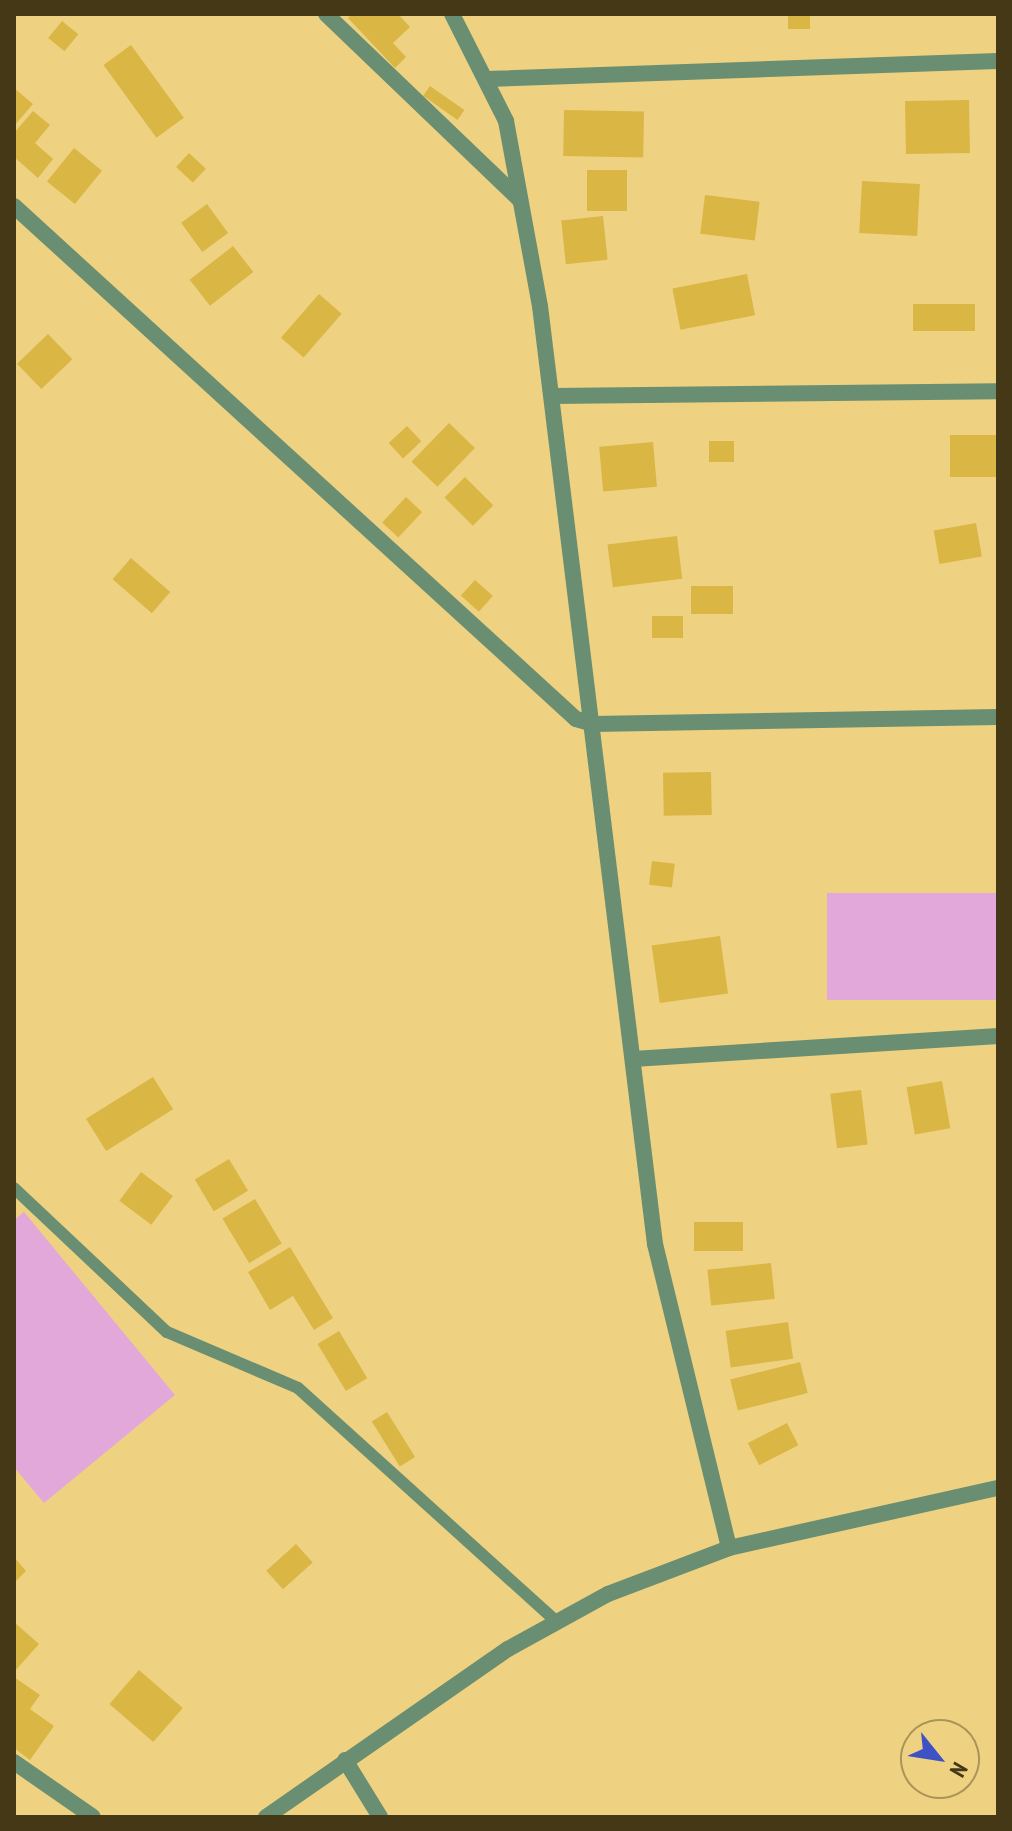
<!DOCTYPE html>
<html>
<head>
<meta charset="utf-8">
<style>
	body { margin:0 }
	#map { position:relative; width:1012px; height:1831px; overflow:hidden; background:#eed282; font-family:"PT Sans Narrow",sans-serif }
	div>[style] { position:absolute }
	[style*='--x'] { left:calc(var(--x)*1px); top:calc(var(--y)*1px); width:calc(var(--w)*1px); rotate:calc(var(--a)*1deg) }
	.green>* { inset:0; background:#e1a8d9; transform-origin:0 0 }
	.building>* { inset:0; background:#dab645; transform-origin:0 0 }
	.service>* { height:12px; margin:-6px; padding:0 6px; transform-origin:6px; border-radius:6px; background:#698e71 }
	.minor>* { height:16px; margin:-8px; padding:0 8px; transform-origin:8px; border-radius:8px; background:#698e71 }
	.tertiary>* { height:16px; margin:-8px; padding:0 8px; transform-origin:8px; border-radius:8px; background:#698e71 }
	span { translate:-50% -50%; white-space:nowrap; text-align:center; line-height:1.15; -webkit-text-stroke:6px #eed282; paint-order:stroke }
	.frame { position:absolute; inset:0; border:16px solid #443817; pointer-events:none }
	.north { position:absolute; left:900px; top:1719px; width:80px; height:80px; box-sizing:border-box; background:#eed282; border:2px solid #aa9457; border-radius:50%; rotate:120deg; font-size:22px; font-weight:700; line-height:32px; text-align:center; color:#443817 }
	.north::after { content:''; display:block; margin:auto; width:28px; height:36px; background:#3e52c5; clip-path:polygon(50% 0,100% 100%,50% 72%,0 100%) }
</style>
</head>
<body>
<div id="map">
	<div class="green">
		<i style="left:998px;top:893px;width:107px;height:171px;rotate:90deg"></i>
		<i style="clip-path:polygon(24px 1212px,175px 1395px,44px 1503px,14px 1467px,14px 1220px)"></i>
	</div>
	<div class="building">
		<i style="clip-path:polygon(352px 14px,398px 14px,410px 27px,393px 43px,406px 57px,395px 68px,348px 18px)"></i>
		<i style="left:788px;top:14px;width:22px;height:15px"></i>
		<i style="left:62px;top:21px;width:21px;height:22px;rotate:39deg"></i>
		<i style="left:131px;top:45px;width:90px;height:34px;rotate:54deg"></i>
		<i style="left:430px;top:86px;width:42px;height:12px;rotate:35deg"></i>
		<i style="clip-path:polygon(14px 88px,33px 104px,14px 126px)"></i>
		<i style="left:969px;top:100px;width:53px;height:64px;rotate:89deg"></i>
		<i style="left:564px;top:110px;width:80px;height:46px;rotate:1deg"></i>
		<i style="clip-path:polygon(33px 111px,50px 125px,35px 143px,53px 159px,38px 178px,14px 157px,14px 133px)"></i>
		<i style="left:74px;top:148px;width:36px;height:43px;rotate:39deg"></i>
		<i style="left:189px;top:153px;width:23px;height:19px;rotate:43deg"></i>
		<i style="left:627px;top:170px;width:41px;height:40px;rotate:90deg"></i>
		<i style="left:862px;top:181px;width:58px;height:52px;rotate:3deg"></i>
		<i style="left:705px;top:195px;width:55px;height:39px;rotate:7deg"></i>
		<i style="left:207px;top:204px;width:36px;height:32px;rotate:54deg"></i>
		<i style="left:603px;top:216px;width:44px;height:42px;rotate:84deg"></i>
		<i style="left:233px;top:246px;width:33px;height:55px;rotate:52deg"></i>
		<i style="left:747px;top:274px;width:42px;height:76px;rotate:79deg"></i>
		<i style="left:319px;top:294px;width:30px;height:58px;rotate:41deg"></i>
		<i style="left:913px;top:304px;width:62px;height:27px"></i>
		<i style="left:48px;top:334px;width:35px;height:43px;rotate:46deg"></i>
		<i style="left:449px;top:423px;width:36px;height:54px;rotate:44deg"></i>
		<i style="left:407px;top:426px;width:21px;height:25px;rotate:47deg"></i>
		<i style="left:998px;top:435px;width:42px;height:48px;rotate:90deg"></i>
		<i style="left:709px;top:441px;width:25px;height:21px"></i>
		<i style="left:653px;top:442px;width:45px;height:54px;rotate:85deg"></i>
		<i style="left:465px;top:477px;width:40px;height:29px;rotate:45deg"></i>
		<i style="left:406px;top:497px;width:22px;height:35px;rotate:43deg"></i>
		<i style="left:976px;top:523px;width:34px;height:43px;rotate:80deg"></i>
		<i style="left:677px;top:536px;width:43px;height:70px;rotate:83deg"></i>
		<i style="left:131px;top:558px;width:52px;height:28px;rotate:41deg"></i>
		<i style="left:475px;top:580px;width:24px;height:21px;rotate:42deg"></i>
		<i style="left:733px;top:586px;width:28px;height:42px;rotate:90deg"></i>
		<i style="left:652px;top:616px;width:31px;height:22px"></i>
		<i style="left:711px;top:772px;width:43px;height:48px;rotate:89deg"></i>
		<i style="left:652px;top:861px;width:23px;height:24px;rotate:7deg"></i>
		<i style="left:720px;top:936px;width:58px;height:69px;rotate:82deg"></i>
		<i style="left:153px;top:1077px;width:38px;height:79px;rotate:58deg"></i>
		<i style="left:942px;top:1081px;width:48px;height:36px;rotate:80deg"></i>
		<i style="left:861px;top:1090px;width:55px;height:31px;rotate:83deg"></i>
		<i style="left:229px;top:1159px;width:37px;height:40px;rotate:59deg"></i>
		<i style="left:141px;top:1172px;width:40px;height:36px;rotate:37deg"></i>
		<i style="left:255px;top:1199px;width:52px;height:38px;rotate:59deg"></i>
		<i style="left:694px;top:1222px;width:49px;height:29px"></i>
		<i style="clip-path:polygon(290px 1247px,333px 1318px,314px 1330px,293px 1296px,270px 1310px,248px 1272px)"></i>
		<i style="left:771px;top:1263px;width:36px;height:64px;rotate:84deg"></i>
		<i style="left:788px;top:1322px;width:37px;height:63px;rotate:82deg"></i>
		<i style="left:339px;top:1331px;width:55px;height:25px;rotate:59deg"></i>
		<i style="left:800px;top:1362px;width:32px;height:72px;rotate:76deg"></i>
		<i style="left:387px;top:1412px;width:53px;height:18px;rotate:58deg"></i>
		<i style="left:787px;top:1423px;width:25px;height:44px;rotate:63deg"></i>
		<i style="left:296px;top:1544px;width:25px;height:40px;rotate:48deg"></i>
		<i style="clip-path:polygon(14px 1557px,26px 1571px,14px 1583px)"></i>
		<i style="clip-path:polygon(14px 1622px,39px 1644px,14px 1672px)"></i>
		<i style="left:139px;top:1670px;width:58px;height:45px;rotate:41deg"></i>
		<i style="clip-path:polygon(14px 1677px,40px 1695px,30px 1709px,54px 1726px,30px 1760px,14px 1748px)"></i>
	</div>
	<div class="service">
		<i style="--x:14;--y:1188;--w:210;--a:43.3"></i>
		<i style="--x:167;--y:1332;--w:142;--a:23.1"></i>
		<i style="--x:298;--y:1388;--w:346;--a:42.1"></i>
	</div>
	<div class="minor">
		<i style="--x:326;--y:14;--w:269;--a:43.8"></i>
		<i style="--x:452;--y:14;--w:120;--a:63.2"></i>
		<i style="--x:506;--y:121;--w:188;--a:79.6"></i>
		<i style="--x:540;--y:306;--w:945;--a:83.01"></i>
		<i style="--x:655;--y:1244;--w:313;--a:76.3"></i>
		<i style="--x:486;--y:79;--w:512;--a:-2.01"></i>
		<i style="--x:14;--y:206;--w:761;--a:42.39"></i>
		<i style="--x:576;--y:719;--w:18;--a:16"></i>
		<i style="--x:593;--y:724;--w:405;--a:-1"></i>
		<i style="--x:552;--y:396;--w:446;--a:-0.6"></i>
		<i style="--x:633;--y:1059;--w:366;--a:-3.6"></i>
		<i style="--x:345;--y:1760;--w:67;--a:58.4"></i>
		<i style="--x:14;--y:1762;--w:96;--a:34.8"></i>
	</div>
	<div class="tertiary">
		<i style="--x:266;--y:1817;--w:295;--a:-34.8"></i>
		<i style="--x:508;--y:1649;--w:114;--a:-28.8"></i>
		<i style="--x:608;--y:1594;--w:129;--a:-20.8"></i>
		<i style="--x:729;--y:1548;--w:276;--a:-12.6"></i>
	</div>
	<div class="frame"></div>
	<div class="north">N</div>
</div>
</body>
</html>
